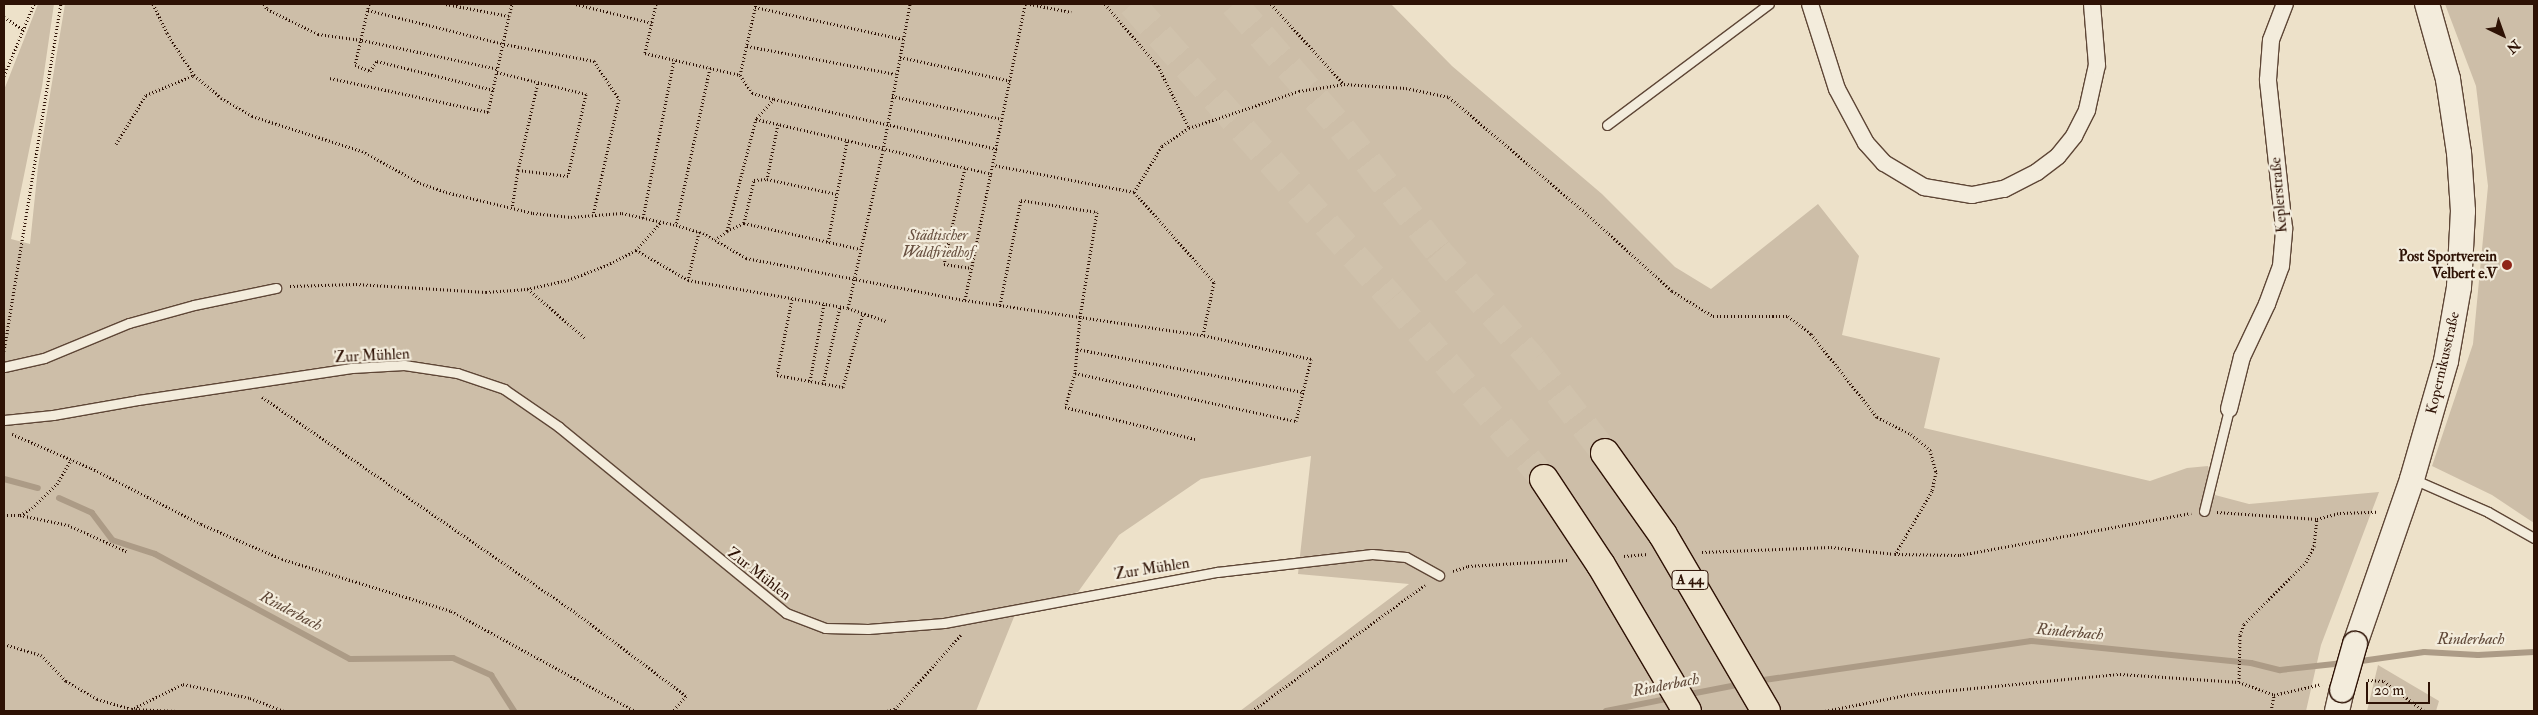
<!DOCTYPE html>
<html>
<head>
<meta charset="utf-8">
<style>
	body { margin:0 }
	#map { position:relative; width:2538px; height:715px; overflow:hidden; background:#ede1c9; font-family:"IM FELL Double Pica",serif }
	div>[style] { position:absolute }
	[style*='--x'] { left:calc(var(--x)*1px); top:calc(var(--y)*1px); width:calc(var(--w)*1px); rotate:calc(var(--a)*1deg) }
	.green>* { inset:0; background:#cdbea8 }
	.stream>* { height:6px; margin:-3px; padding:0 3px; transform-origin:3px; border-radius:3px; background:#ac9b86 }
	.highway-tunnel>* { height:28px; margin-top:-14px; transform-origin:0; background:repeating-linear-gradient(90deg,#d0c2ac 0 28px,transparent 0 42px) }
	.path>* { height:3px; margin-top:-1.5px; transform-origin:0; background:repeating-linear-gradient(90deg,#2e1205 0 1px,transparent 0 3.5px) }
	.roads { filter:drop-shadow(1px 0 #5e4636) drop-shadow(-1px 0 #5e4636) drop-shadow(0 1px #5e4636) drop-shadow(0 -1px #5e4636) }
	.lane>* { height:9px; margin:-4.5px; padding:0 4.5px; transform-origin:4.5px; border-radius:4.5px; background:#f3ecdc }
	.street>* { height:16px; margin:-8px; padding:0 8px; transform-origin:8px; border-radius:8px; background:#f3ecdc }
	.secondary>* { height:24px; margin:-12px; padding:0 12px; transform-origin:12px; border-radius:12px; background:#f3ecdc }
	.bridges { filter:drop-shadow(1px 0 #2e1205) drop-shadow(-1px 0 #2e1205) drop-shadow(0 1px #2e1205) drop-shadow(0 -1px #2e1205) }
	.secondary-bridge>* { height:24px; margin:-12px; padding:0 12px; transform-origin:12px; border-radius:12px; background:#f3ecdc }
	.highway-bridge>* { height:28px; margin:-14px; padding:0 14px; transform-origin:14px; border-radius:14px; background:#ede1c9 }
	.dots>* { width:14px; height:14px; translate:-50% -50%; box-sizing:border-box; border:2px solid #f3ecdc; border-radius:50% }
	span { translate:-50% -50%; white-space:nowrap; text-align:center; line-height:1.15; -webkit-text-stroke:4.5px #f3ecdc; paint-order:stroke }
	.shield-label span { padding:1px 4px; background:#f3ecdc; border:1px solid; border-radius:4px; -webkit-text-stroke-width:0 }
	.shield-label { font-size:14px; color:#2e1205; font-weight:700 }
	.street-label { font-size:15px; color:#2e1205 }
	.park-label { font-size:15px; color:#664e3e; font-style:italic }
	.poi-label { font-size:15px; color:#2e1205; font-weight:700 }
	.right { translate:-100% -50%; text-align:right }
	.water-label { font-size:16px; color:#604939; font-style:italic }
	.frame { position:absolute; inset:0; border:5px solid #2e1205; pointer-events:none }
	.north { position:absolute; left:2478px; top:10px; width:50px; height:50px; -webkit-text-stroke:4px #f3ecdc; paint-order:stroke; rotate:138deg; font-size:14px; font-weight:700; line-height:20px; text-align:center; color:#2e1205 }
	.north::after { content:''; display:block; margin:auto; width:18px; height:22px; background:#2e1205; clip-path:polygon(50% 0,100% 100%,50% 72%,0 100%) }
	.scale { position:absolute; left:2366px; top:682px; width:64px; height:22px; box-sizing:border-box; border:2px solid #2e1205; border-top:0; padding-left:6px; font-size:15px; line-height:18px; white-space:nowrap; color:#2e1205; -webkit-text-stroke:4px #f3ecdc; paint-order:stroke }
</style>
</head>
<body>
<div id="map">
	<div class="green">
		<i style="clip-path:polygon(38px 4px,54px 4px,42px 87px,11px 239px,30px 244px,38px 167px,65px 4px,1391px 4px,1452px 66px,1602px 194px,1675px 267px,1711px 289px,1818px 204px,1859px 256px,1842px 335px,1940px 358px,1924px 428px,2150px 481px,2187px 468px,2208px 466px,2215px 495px,2249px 504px,2379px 492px,2321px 645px,2306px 711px,1240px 711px,1409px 584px,1298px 574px,1311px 456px,1201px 479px,1119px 535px,1078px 592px,1018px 607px,976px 711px,4px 711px,4px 90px)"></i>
		<i style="clip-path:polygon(2445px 4px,2534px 4px,2534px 523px,2492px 495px,2432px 466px,2473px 344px,2488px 186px,2476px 86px)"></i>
		<i style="clip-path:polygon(2378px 665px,2439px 701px,2436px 711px,2367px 711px)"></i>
	</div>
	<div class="stream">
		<i style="--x:4;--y:479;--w:35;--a:15"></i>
		<i style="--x:59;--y:498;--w:36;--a:24"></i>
		<i style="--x:92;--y:513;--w:34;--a:53"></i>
		<i style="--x:112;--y:540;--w:45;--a:18"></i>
		<i style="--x:155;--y:554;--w:221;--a:28.3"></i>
		<i style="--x:350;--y:659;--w:103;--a:-0.6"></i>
		<i style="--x:453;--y:658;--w:42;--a:24.1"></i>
		<i style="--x:491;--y:675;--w:43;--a:57.4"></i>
		<i style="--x:2354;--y:662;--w:71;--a:-8.1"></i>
		<i style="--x:2424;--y:652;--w:54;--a:3.2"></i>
		<i style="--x:2478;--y:655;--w:56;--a:-3.1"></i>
		<i style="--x:1757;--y:681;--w:277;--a:-8.3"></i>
		<i style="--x:2031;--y:641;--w:221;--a:5.7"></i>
		<i style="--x:2251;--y:663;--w:30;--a:14"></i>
		<i style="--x:2280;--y:670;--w:64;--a:-6.2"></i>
		<i style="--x:1685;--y:695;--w:58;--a:-10.9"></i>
		<i style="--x:1606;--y:711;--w:66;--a:-11.3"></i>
	</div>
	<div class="highway-tunnel">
		<i style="--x:1132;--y:4;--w:393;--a:48.6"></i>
		<i style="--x:1392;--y:299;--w:236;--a:49.8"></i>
		<i style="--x:1234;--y:4;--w:165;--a:49.2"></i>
		<i style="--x:1342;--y:129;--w:155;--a:51.8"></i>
		<i style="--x:1438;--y:251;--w:145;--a:48.9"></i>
		<i style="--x:1533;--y:360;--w:118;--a:52.3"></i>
	</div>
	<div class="path">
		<i style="--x:153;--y:4;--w:32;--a:64"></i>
		<i style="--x:167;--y:33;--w:50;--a:57.3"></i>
		<i style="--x:194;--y:75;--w:35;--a:40"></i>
		<i style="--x:221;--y:98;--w:36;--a:30"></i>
		<i style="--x:252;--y:116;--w:115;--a:17.7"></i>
		<i style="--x:362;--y:151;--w:66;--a:28.9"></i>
		<i style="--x:420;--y:183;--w:28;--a:19"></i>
		<i style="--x:446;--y:192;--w:89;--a:13.6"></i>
		<i style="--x:533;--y:213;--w:38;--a:6"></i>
		<i style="--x:571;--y:217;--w:51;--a:-4.5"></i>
		<i style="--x:622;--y:213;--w:55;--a:12.5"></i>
		<i style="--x:264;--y:4;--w:6;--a:59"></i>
		<i style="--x:267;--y:9;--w:57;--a:26.1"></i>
		<i style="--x:318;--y:34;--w:44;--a:7.8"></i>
		<i style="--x:362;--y:40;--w:139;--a:12"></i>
		<i style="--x:369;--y:4;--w:63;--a:102.9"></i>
		<i style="--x:355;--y:65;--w:16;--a:22"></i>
		<i style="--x:370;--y:71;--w:12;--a:-55"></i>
		<i style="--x:377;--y:61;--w:120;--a:14"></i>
		<i style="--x:446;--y:4;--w:64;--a:10.8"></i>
		<i style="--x:509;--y:16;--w:12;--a:-76"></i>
		<i style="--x:576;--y:4;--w:78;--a:14"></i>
		<i style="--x:656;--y:4;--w:50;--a:102.7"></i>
		<i style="--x:645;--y:53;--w:98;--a:13"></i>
		<i style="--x:740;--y:75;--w:22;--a:56"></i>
		<i style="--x:752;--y:93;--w:23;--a:15"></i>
		<i style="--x:774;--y:99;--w:230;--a:12.6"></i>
		<i style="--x:1030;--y:4;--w:42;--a:11"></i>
		<i style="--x:1105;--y:4;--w:82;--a:49.5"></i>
		<i style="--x:1158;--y:66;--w:69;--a:63.4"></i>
		<i style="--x:1189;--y:128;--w:116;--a:-18.6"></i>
		<i style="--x:1299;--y:91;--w:46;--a:-8.8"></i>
		<i style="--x:1344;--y:84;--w:62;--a:3.7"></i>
		<i style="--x:1406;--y:88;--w:44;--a:11.8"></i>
		<i style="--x:1449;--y:97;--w:182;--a:40.3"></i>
		<i style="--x:1588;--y:215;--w:113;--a:42.1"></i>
		<i style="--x:1672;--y:291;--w:48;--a:31.4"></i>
		<i style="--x:1713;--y:316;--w:75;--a:0"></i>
		<i style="--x:1788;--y:316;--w:29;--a:38"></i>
		<i style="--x:1811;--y:334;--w:106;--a:51.5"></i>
		<i style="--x:1877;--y:417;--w:38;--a:27"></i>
		<i style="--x:1911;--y:434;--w:25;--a:40"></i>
		<i style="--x:1930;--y:450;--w:23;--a:75"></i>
		<i style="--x:1936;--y:472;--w:19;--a:102"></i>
		<i style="--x:1932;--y:491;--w:72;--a:120.1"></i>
		<i style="--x:1271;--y:4;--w:107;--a:47.7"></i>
		<i style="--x:755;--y:7;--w:151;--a:12.2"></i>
		<i style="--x:368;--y:10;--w:140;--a:14"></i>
		<i style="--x:504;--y:44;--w:92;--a:10.7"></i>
		<i style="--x:594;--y:61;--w:45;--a:56.7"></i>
		<i style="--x:619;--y:99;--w:119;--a:102.6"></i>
		<i style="--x:4;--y:17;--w:24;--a:33"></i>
		<i style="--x:747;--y:46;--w:151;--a:10.7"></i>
		<i style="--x:900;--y:57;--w:114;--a:12.2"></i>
		<i style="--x:710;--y:68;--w:161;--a:102.2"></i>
		<i style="--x:676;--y:225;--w:28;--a:17"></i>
		<i style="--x:703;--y:233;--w:50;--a:30.2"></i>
		<i style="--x:746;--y:258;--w:223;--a:10.9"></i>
		<i style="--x:965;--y:300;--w:302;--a:-78.5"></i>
		<i style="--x:497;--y:72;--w:92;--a:13.9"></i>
		<i style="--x:586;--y:94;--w:84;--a:102.4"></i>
		<i style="--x:568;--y:176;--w:50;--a:-173.2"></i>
		<i style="--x:518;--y:170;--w:38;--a:99"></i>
		<i style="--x:740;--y:75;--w:73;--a:-77.3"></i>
		<i style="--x:4;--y:76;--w:78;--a:-67.4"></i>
		<i style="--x:330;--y:78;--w:162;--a:12.1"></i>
		<i style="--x:488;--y:112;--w:98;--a:-77.7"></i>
		<i style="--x:892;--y:96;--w:112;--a:11.8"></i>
		<i style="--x:774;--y:99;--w:27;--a:132"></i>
		<i style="--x:756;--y:119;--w:242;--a:13.1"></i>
		<i style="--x:778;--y:124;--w:56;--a:101.3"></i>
		<i style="--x:767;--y:179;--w:72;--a:12.1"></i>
		<i style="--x:116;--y:144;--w:57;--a:-58.5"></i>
		<i style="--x:146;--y:95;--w:52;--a:-22.6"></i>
		<i style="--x:965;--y:168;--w:98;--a:102.3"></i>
		<i style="--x:944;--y:264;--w:28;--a:8"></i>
		<i style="--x:518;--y:170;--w:90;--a:-77.2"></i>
		<i style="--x:1134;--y:192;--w:54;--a:-58.7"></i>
		<i style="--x:1162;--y:146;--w:32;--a:-34"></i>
		<i style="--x:643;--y:218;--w:161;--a:-78.9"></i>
		<i style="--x:744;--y:223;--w:44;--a:-76.9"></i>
		<i style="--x:754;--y:180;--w:13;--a:-4"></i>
		<i style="--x:727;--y:231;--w:19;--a:-25"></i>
		<i style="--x:744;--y:223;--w:119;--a:12.6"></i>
		<i style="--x:699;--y:232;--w:49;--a:102.9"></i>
		<i style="--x:688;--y:280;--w:162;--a:9.9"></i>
		<i style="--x:848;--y:308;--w:162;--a:-77.5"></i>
		<i style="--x:883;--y:150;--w:148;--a:-79.5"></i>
		<i style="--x:715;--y:240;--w:15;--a:-37"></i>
		<i style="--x:727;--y:231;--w:116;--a:-75.5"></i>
		<i style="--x:828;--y:242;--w:103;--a:-79.3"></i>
		<i style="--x:636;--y:250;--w:60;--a:30"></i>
		<i style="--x:290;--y:286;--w:66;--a:-1.7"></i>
		<i style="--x:356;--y:284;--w:130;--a:3.5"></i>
		<i style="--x:486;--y:292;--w:41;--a:-4.2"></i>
		<i style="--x:527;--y:289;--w:42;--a:-12.4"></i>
		<i style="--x:568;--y:280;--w:42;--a:-21"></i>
		<i style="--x:607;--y:265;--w:33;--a:-27"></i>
		<i style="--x:636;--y:250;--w:38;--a:-48"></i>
		<i style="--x:528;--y:289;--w:75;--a:40.7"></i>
		<i style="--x:792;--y:299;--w:77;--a:101.2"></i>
		<i style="--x:777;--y:375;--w:67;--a:10.3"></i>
		<i style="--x:843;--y:387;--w:77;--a:-74.9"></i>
		<i style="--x:965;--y:300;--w:241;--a:8.4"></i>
		<i style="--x:1203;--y:335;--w:54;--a:-78.3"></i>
		<i style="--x:1214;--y:282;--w:120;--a:-131.6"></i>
		<i style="--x:1134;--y:192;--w:143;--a:-169.1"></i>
		<i style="--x:1000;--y:305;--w:107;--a:-78.7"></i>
		<i style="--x:1021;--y:200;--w:77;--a:9"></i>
		<i style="--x:1097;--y:212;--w:106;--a:99.2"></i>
		<i style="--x:1080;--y:317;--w:56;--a:95.1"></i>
		<i style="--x:1075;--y:373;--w:226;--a:12.3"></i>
		<i style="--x:1296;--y:421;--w:64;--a:-76.4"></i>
		<i style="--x:1311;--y:359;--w:111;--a:-167.5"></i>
		<i style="--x:848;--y:308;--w:40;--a:18.9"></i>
		<i style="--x:1077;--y:349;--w:230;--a:10.8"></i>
		<i style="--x:4;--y:351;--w:352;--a:-80.7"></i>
		<i style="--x:1075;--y:373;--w:35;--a:106"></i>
		<i style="--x:1065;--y:407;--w:134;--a:13.8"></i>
		<i style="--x:810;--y:381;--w:78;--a:-79.7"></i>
		<i style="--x:823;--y:384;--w:79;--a:-77.6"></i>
		<i style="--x:262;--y:397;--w:381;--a:34.5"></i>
		<i style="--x:576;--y:613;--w:138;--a:37"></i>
		<i style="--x:686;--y:696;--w:20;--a:131"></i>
		<i style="--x:12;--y:434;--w:86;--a:23.3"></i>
		<i style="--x:91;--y:468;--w:123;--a:27"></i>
		<i style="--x:201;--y:524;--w:88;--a:23.4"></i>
		<i style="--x:282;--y:559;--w:177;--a:17.1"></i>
		<i style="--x:451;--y:611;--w:209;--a:28.5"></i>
		<i style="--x:2217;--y:512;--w:100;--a:4"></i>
		<i style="--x:2317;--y:519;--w:24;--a:-15"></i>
		<i style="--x:2340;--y:513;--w:37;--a:-2"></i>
		<i style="--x:4;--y:515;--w:16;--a:0"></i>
		<i style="--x:20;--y:515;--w:14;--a:-30"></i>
		<i style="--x:32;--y:508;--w:35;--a:-44"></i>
		<i style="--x:57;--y:484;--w:28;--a:-60"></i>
		<i style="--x:20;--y:515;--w:49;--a:11.8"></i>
		<i style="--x:68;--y:525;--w:66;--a:24.2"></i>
		<i style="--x:1702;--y:552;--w:129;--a:-2.2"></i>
		<i style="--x:1831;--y:547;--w:64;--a:6.2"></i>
		<i style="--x:1895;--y:554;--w:65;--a:0.9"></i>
		<i style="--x:1960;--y:555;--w:235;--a:-10.3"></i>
		<i style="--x:1624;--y:556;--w:24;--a:-5"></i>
		<i style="--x:1453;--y:571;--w:16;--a:-18"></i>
		<i style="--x:1468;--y:566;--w:100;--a:-3.4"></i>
		<i style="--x:4;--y:644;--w:39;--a:17"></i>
		<i style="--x:41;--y:655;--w:36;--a:46"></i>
		<i style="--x:66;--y:681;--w:36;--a:30"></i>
		<i style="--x:97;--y:699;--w:36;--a:16"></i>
		<i style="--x:132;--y:709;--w:45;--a:2.5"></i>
		<i style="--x:2368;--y:680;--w:16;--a:4"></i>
		<i style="--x:2384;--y:681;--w:50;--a:36.9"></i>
		<i style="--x:2239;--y:682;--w:47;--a:-88.8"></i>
		<i style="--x:2240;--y:635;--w:12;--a:-70"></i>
		<i style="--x:2244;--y:624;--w:88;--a:-45"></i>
		<i style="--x:2306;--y:562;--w:18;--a:-63"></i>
		<i style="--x:2314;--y:546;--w:27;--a:-84"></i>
		<i style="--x:2274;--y:695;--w:49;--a:-12.9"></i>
		<i style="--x:134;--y:708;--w:55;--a:-26.1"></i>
		<i style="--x:183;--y:684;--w:68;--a:11.8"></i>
		<i style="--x:250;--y:698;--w:36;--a:21"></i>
		<i style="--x:887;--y:711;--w:8;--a:-14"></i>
		<i style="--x:895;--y:709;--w:99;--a:-48.3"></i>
		<i style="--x:1252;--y:711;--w:214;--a:-36.1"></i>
		<i style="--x:1825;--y:711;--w:88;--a:-11.2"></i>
		<i style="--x:1911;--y:694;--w:210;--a:-5.5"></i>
		<i style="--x:2120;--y:674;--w:119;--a:3.8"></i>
		<i style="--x:2239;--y:682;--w:37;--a:20"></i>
		<i style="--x:2271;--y:711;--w:16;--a:-79"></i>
	</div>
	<div class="roads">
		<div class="lane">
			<i style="--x:1607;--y:125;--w:202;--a:-36.8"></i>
			<i style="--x:4;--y:367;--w:41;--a:-12.7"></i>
			<i style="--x:44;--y:358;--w:92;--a:-22.4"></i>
			<i style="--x:129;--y:323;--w:67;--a:-15.5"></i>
			<i style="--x:194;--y:305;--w:84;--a:-11.7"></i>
			<i style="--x:4;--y:420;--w:49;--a:-5.8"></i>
			<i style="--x:53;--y:415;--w:86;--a:-10"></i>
			<i style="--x:138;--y:400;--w:216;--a:-8.5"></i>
			<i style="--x:352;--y:368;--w:52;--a:-3.3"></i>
			<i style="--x:404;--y:365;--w:54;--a:8.6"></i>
			<i style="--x:457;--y:373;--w:50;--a:18.8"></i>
			<i style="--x:504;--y:389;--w:67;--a:34.6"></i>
			<i style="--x:559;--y:427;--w:293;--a:39.3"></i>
			<i style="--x:786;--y:613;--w:42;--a:21"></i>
			<i style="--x:825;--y:628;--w:43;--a:1.3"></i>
			<i style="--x:868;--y:629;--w:76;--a:-4.5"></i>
			<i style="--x:944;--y:623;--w:278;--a:-10.6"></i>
			<i style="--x:1217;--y:572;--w:156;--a:-6.6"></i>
			<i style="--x:1372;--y:554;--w:34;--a:5"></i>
			<i style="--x:1406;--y:557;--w:38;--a:29"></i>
			<i style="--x:2413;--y:479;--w:82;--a:23.7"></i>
			<i style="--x:2488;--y:512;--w:53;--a:29.5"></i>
			<i style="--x:2204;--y:511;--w:105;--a:-76.2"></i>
		</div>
		<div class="street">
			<i style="--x:1810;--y:4;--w:89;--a:72.4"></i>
			<i style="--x:1837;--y:89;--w:61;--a:61.8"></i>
			<i style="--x:1866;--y:143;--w:27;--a:48"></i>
			<i style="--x:1884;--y:163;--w:47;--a:31"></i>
			<i style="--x:1924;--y:187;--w:49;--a:9.5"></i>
			<i style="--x:1972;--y:195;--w:33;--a:-11"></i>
			<i style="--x:2004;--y:189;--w:37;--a:-27"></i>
			<i style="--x:2037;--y:172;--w:26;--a:-37"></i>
			<i style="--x:2058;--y:156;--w:26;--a:-51"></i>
			<i style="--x:2074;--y:136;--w:29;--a:-63"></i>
			<i style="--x:2087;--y:110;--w:46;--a:-77.5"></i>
			<i style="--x:2097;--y:65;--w:61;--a:-94.7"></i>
			<i style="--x:2229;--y:409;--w:54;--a:-76"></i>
			<i style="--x:2242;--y:357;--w:59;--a:-64.7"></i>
			<i style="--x:2267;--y:304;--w:40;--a:-69.8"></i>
			<i style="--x:2281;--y:266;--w:38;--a:-85"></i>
			<i style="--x:2284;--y:228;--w:149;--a:-96.2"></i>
			<i style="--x:2268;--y:80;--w:40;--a:-85.7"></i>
			<i style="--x:2271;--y:40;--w:39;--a:-69"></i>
		</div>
		<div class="secondary">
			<i style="--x:2355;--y:644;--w:175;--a:-70.9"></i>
			<i style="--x:2412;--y:479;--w:123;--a:-73.9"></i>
			<i style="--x:2446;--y:361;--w:75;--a:-80"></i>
			<i style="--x:2459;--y:287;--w:76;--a:-87"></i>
			<i style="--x:2463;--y:211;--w:58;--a:-93.9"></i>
			<i style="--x:2459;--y:153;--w:75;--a:-98.5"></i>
			<i style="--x:2448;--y:79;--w:78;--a:-105.6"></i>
			<i style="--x:2337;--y:711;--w:22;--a:-77"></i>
		</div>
	</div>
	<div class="bridges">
		<div class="secondary-bridge">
			<i style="--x:2342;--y:690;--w:48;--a:-74.2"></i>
		</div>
		<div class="highway-bridge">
			<i style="--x:1605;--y:453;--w:100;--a:54.7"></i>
			<i style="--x:1663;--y:535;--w:204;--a:59.7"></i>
			<i style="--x:1544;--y:479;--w:103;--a:56.5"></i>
			<i style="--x:1601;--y:565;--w:169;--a:59.5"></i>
		</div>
	</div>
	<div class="dots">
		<i style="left:2507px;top:265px;background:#8f2418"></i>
	</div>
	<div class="shield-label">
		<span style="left:1690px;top:580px">A 44</span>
	</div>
	<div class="street-label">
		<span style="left:2279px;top:195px;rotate:-95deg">Keplerstraße</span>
		<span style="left:372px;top:356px;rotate:-3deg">Zur Mühlen</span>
		<span style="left:2443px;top:363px;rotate:-77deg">Kopernikusstraße</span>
		<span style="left:1152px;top:569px;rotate:-9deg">Zur Mühlen</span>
		<span style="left:759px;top:574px;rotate:38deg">Zur Mühlen</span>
	</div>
	<div class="park-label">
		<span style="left:938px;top:244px">Städtischer<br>Waldfriedhof</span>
	</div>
	<div class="poi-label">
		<span class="right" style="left:2497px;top:265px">Post Sportverein<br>Velbert e.V</span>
	</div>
	<div class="water-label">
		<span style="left:291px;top:611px;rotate:28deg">Rinderbach</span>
		<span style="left:2070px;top:632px;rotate:5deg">Rinderbach</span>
		<span style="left:2471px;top:639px">Rinderbach</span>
		<span style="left:1666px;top:685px;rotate:-11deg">Rinderbach</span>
	</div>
	<div class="frame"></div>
	<div class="north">N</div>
	<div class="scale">20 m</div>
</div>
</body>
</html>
